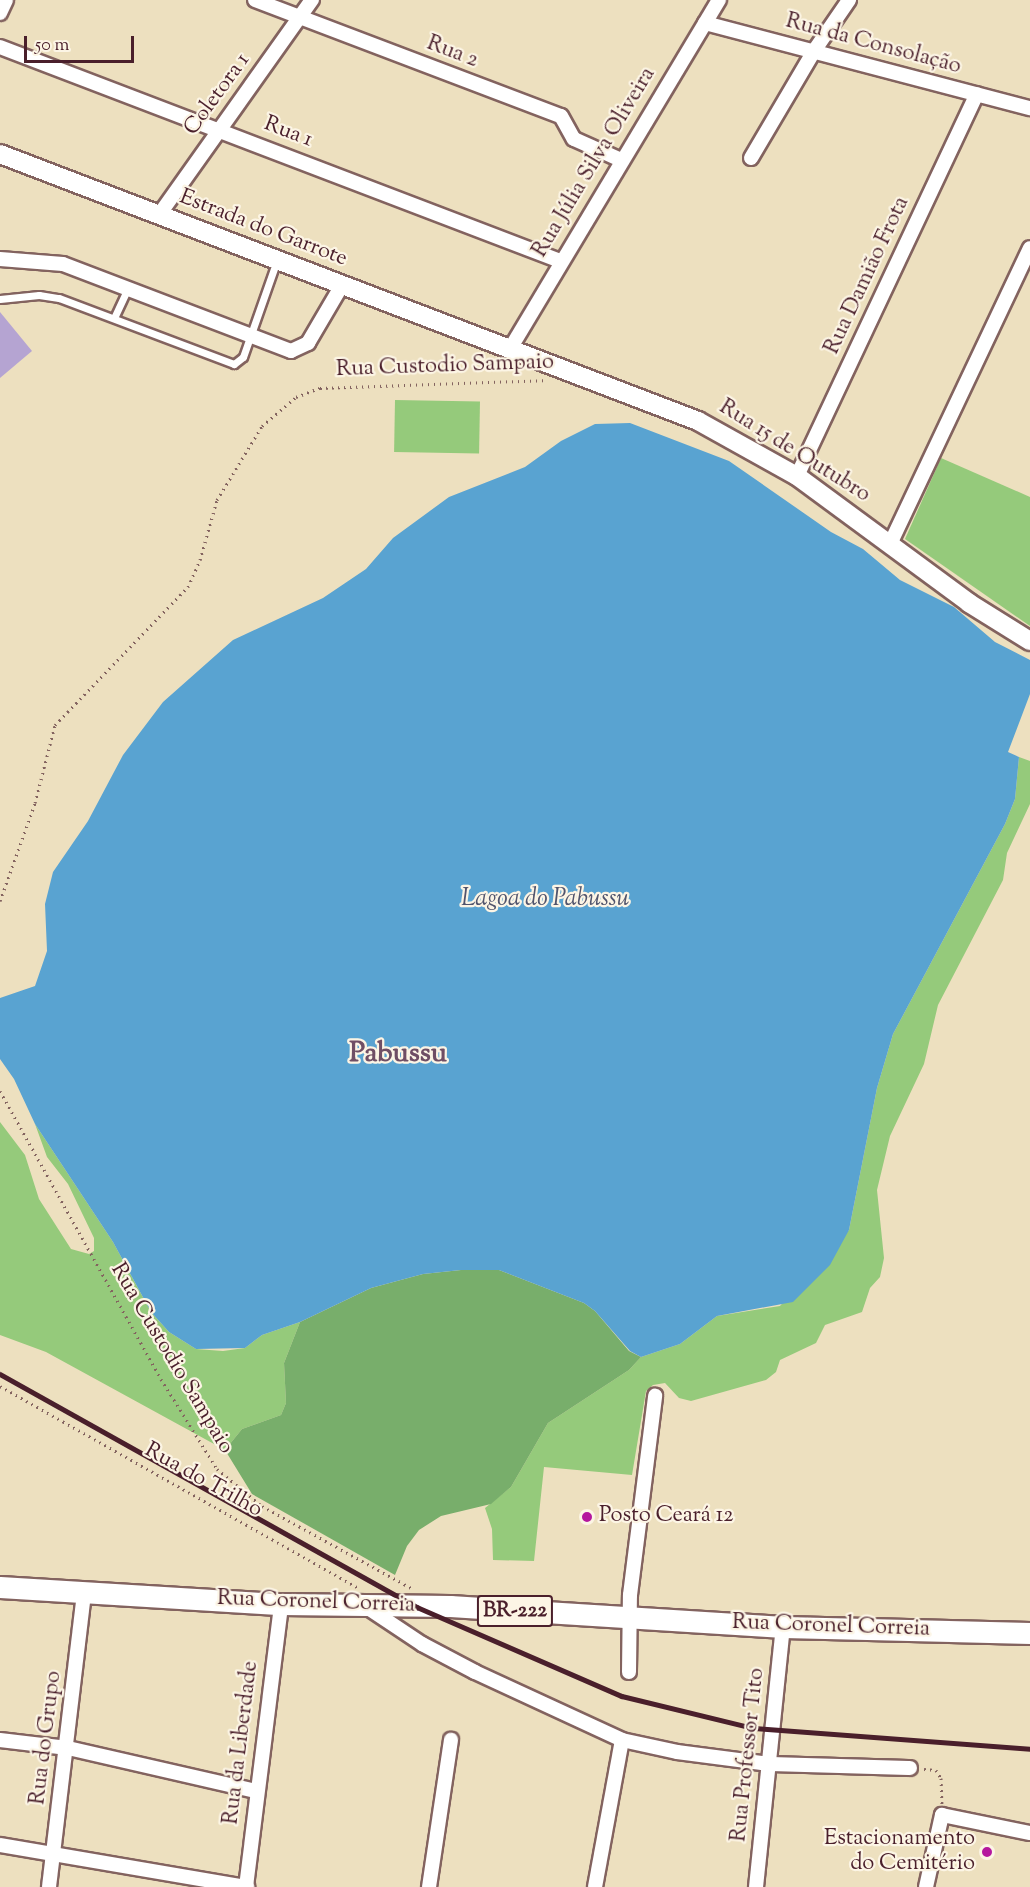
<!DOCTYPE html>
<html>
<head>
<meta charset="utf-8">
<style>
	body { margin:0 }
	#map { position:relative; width:1030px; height:1887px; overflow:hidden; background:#ede0bf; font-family:"Sorts Mill Goudy",serif }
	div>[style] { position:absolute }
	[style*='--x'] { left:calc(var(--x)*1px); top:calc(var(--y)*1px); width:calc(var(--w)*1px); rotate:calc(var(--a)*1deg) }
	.green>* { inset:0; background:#95ca7b; transform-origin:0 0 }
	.forest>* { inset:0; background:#78ae6b }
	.water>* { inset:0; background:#59a3d1 }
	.building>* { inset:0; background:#b5a4d2 }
	.path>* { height:3px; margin-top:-1.5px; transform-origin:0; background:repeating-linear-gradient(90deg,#83635f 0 1.5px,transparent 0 6px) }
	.roads { filter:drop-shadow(2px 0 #83635f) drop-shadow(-2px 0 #83635f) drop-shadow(0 2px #83635f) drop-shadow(0 -2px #83635f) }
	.lane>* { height:7px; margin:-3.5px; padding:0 3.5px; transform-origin:3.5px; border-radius:3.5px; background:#fff }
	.street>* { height:14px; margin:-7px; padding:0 7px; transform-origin:7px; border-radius:7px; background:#fff }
	.secondary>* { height:18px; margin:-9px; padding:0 9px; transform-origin:9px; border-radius:9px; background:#fff }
	.primary>* { height:21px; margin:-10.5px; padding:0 10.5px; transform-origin:10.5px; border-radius:10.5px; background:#fff }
	.rail>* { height:4.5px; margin:-2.25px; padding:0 2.25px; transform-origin:2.25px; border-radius:2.25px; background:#4a1f2b }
	.dots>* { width:16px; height:16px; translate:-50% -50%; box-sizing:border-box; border:3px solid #fcf5e5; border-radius:50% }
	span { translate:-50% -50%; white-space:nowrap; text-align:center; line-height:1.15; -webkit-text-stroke:4.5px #fcf5e5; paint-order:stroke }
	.shield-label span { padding:2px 4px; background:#fcf5e5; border:2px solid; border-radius:4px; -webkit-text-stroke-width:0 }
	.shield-label { font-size:21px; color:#4a1f2b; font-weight:700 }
	.street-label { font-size:22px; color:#4a1f2b }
	.poi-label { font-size:22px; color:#4a1f2b }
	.left { translate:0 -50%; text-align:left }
	.right { translate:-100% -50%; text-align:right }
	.water-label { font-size:24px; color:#50546d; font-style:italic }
	.district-label { font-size:28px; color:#6f4e65; font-weight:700 }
	.scale { position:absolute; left:24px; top:36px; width:110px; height:27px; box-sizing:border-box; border:3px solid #4a1f2b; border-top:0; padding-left:8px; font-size:18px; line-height:21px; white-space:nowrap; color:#4a1f2b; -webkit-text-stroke:4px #fcf5e5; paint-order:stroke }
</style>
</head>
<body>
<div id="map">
	<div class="green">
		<i style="left:395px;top:400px;width:85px;height:52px;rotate:1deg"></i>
		<i style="clip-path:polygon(941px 458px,1030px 497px,1030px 626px,905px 539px)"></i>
		<i style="clip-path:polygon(1019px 757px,1030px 761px,1030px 804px,1007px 853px,1003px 880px,938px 1005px,924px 1064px,890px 1136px,877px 1190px,884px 1258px,880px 1277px,870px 1288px,862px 1312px,825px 1325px,816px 1343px,780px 1360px,776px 1372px,766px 1380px,691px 1401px,679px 1398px,665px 1383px,653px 1385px,646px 1391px,632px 1475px,544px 1467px,534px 1561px,493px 1560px,492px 1529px,485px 1508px,511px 1487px,548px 1423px,629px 1370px,641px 1357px,680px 1344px,717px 1316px,780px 1306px,849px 1230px,877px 1088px,893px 1034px,1005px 824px,1015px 799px)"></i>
		<i style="clip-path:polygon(0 1122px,25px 1155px,39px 1199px,71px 1249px,89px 1254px,94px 1251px,94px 1238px,68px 1184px,47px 1157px,35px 1124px,113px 1242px,151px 1312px,169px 1332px,196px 1349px,223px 1351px,245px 1348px,262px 1335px,300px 1322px,284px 1363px,286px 1403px,281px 1415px,242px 1429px,225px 1450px,46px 1352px,0 1335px)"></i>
	</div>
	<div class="forest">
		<i style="clip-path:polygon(461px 1270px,499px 1270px,584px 1303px,595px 1311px,629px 1351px,641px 1357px,629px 1370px,548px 1423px,511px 1487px,491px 1504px,441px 1516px,419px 1530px,407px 1546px,395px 1575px,252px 1494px,225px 1450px,242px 1429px,281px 1415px,286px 1403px,284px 1363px,300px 1322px,371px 1288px,423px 1274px)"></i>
	</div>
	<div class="water">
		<i style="clip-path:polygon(630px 423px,729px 461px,831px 532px,863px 549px,900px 580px,954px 607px,995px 642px,1030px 660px,1030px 694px,1008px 752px,1019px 757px,1015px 799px,1005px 824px,893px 1034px,877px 1088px,849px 1230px,830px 1265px,793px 1302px,717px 1316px,680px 1344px,641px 1357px,630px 1351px,595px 1311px,584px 1303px,499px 1270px,461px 1270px,423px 1274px,371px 1288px,300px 1322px,262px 1335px,245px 1348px,196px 1349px,169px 1332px,151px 1312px,113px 1242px,35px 1124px,14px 1079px,0 1059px,0 998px,35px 986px,47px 951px,45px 904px,53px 872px,88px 821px,123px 755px,163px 702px,233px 640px,323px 598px,366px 569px,393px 538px,449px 497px,525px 467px,561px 441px,595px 424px)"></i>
	</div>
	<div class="building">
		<i style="clip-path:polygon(0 312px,32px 351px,0 378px)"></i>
	</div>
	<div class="path">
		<i style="--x:0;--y:901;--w:104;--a:-70.3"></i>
		<i style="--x:35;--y:803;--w:81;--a:-75.6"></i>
		<i style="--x:55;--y:725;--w:192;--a:-46.1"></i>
		<i style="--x:188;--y:587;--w:30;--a:-66"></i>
		<i style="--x:200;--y:560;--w:62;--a:-74.2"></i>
		<i style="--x:217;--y:500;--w:87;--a:-58.7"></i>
		<i style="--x:262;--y:426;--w:45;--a:-40.5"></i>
		<i style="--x:296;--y:397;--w:26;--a:-21"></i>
		<i style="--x:320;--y:388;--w:224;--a:-2"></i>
		<i style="--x:0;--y:1091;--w:330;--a:60.8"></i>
		<i style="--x:161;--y:1379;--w:106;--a:58.1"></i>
		<i style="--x:217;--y:1469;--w:58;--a:39.4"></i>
		<i style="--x:262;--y:1506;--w:170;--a:28.8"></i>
		<i style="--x:0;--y:1386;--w:410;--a:29.4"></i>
		<i style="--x:924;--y:1769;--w:12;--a:5"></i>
		<i style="--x:936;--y:1770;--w:9;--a:58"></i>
		<i style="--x:941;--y:1778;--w:26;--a:88"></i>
	</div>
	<div class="roads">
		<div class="lane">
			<i style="--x:0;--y:299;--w:39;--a:-6"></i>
			<i style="--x:39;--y:295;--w:20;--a:9"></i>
			<i style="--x:59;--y:298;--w:187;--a:20.7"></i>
			<i style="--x:234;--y:364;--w:11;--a:-38"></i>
			<i style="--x:243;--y:357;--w:103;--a:-70.7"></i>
			<i style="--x:114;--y:318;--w:33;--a:-65"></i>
		</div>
		<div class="street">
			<i style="--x:255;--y:0;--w:327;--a:20.8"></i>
			<i style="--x:561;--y:116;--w:26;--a:61"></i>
			<i style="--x:574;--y:139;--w:51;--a:24.1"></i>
			<i style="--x:0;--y:13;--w:14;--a:-65"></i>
			<i style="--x:705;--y:23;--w:336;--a:14.7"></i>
			<i style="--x:0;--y:47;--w:599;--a:20.91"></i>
			<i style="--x:751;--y:158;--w:124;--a:-59.5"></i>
			<i style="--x:814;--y:51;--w:62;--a:-55.5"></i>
			<i style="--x:159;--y:215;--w:264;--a:-54.6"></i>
			<i style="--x:0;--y:259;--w:63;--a:4.5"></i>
			<i style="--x:63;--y:264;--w:244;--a:20.9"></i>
			<i style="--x:291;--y:351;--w:19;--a:-25"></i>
			<i style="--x:308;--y:343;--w:67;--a:-59.6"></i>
			<i style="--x:510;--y:349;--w:407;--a:-59.1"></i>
			<i style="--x:797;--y:476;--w:422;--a:-64.8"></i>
			<i style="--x:891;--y:542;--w:325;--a:-64.7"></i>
			<i style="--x:365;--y:1606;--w:69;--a:33.7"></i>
			<i style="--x:422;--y:1644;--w:60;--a:27.8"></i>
			<i style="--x:475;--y:1672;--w:162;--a:24.8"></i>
			<i style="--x:622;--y:1740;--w:56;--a:12.3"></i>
			<i style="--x:677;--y:1752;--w:93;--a:7.4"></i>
			<i style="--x:769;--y:1764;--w:141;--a:1.6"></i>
			<i style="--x:629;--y:1672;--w:77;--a:-89.3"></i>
			<i style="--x:630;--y:1595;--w:201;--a:-82.8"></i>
			<i style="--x:0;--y:1740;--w:68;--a:6.7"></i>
			<i style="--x:68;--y:1748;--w:192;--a:12.9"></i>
			<i style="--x:0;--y:1845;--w:251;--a:9.7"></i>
			<i style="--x:49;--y:1887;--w:295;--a:-83.2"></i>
			<i style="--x:246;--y:1887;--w:285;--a:-82.9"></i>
			<i style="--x:429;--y:1887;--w:149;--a:-81.5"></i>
			<i style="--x:595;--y:1887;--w:149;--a:-79.6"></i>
			<i style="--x:756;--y:1887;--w:261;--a:-84.1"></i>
			<i style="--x:926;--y:1887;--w:74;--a:-77.5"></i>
			<i style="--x:942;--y:1815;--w:90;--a:11.6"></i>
		</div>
		<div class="secondary">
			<i style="--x:0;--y:154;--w:747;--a:20.93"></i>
			<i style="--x:698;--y:421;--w:113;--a:29.1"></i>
			<i style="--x:797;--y:476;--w:214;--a:36.4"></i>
			<i style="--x:969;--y:603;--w:72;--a:31.9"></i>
		</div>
		<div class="primary">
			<i style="--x:0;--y:1587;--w:282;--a:3.5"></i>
			<i style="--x:281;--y:1604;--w:169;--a:0.7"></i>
			<i style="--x:450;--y:1606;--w:334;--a:3.6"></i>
			<i style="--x:783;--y:1627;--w:247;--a:1.4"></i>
		</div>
	</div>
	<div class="rail">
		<i style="--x:0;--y:1374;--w:478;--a:29.2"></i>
		<i style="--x:417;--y:1607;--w:223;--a:23.5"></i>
		<i style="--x:622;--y:1696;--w:135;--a:13.7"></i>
		<i style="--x:753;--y:1728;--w:278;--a:4.3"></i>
	</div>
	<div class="dots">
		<i style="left:587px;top:1517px;background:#b5179e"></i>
		<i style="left:987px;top:1852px;background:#b5179e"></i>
	</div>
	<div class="shield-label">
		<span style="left:515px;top:1611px">BR-222</span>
	</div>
	<div class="street-label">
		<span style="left:873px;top:45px;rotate:15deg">Rua da Consolação</span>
		<span style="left:452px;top:53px;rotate:21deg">Rua 2</span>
		<span style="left:218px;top:95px;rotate:-54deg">Coletora 1</span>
		<span style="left:288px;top:133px;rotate:21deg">Rua 1</span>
		<span style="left:595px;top:163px;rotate:-59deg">Rua Júlia Silva Oliveira</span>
		<span style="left:263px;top:229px;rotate:21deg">Estrada do Garrote</span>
		<span style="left:868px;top:276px;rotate:-65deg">Rua Damião Frota</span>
		<span style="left:445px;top:367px;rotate:-2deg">Rua Custodio Sampaio</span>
		<span style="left:794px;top:452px;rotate:32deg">Rua 15 de Outubro</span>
		<span style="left:171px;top:1359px;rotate:59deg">Rua Custodio Sampaio</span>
		<span style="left:203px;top:1481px;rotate:29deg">Rua do Trilho</span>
		<span style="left:316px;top:1603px;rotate:2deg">Rua Coronel Correia</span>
		<span style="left:831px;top:1627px;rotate:2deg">Rua Coronel Correia</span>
		<span style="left:47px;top:1738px;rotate:-83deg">Rua do Grupo</span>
		<span style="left:242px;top:1743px;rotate:-83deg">Rua da Liberdade</span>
		<span style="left:749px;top:1755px;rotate:-84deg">Rua Professor Tito</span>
	</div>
	<div class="poi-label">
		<span class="left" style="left:599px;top:1517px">Posto Ceará 12</span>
		<span class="right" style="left:975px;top:1852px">Estacionamento<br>do Cemitério</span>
	</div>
	<div class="water-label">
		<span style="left:545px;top:900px">Lagoa do Pabussu</span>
	</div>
	<div class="district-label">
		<span style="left:398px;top:1054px">Pabussu</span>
	</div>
	<div class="scale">50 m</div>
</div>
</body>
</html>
